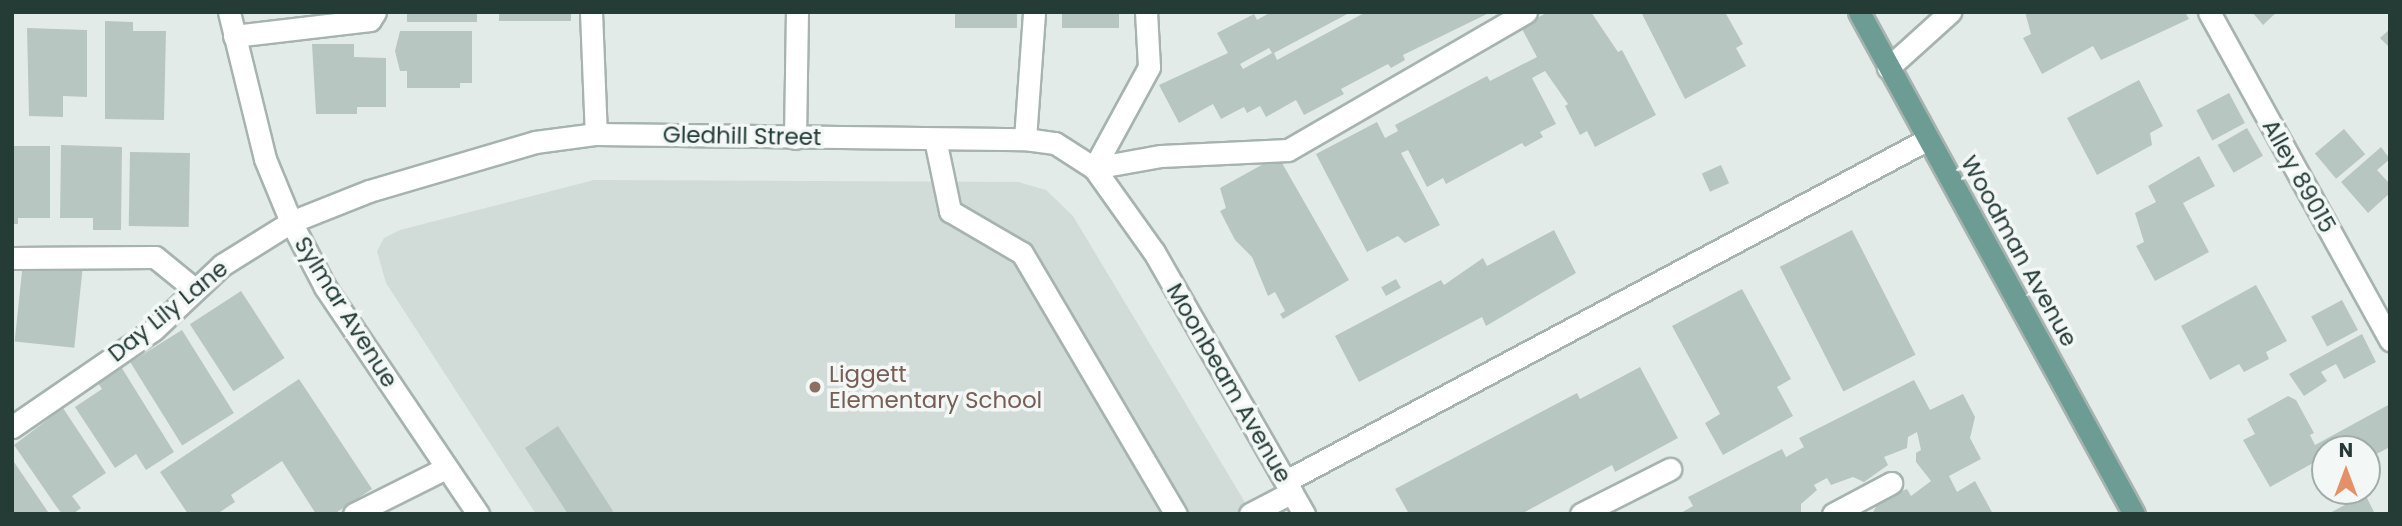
<!DOCTYPE html>
<html>
<head>
<meta charset="utf-8">
<style>
	body { margin:0 }
	#map { position:relative; width:2402px; height:526px; overflow:hidden; background:#e3ebe8; font-family:Poppins,sans-serif }
	div>[style] { position:absolute }
	[style*='--x'] { left:calc(var(--x)*1px); top:calc(var(--y)*1px); width:calc(var(--w)*1px); rotate:calc(var(--a)*1deg) }
	.built>* { inset:0; background:#d1dbd7 }
	.building>* { inset:0; background:#b8c6c1; transform-origin:0 0 }
	.roads { filter:drop-shadow(2px 0 #a6b3af) drop-shadow(-2px 0 #a6b3af) drop-shadow(0 2px #a6b3af) drop-shadow(0 -2px #a6b3af) }
	.service>* { height:21px; margin:-10.5px; padding:0 10.5px; transform-origin:10.5px; border-radius:10.5px; background:#fff }
	.minor>* { height:21px; margin:-10.5px; padding:0 10.5px; transform-origin:10.5px; border-radius:10.5px; background:#fff }
	.primary>* { height:21px; margin:-10.5px; padding:0 10.5px; transform-origin:10.5px; border-radius:10.5px; background:#6c9c94 }
	.dots>* { width:19px; height:19px; translate:-50% -50%; box-sizing:border-box; border:4px solid #f3f8f6; border-radius:50% }
	span { translate:-50% -50%; white-space:nowrap; text-align:center; line-height:1.15; -webkit-text-stroke:7px #f3f8f6; paint-order:stroke }
	.street-label { font-size:23px; color:#243b36 }
	.education-label { font-size:23px; color:#785e54 }
	.left { translate:0 -50%; text-align:left }
	.frame { position:absolute; inset:0; border:14px solid #243b36; pointer-events:none }
	.north { position:absolute; left:2311px; top:435px; width:70px; height:70px; box-sizing:border-box; background:#f3f8f6; border:2px solid #a0aca9; border-radius:50%; rotate:0deg; font-size:19px; font-weight:700; line-height:28px; text-align:center; color:#243b36 }
	.north::after { content:''; display:block; margin:auto; width:24px; height:32px; background:#e49068; clip-path:polygon(50% 0,100% 100%,50% 72%,0 100%) }
</style>
</head>
<body>
<div id="map">
	<div class="built">
		<i style="clip-path:polygon(594px 180px,1018px 182px,1046px 190px,1073px 216px,1252px 514px,536px 514px,386px 283px,377px 251px,384px 238px,400px 230px)"></i>
	</div>
	<div class="building">
		<i style="left:407px;top:12px;width:70px;height:10px"></i>
		<i style="left:499px;top:12px;width:72px;height:9px"></i>
		<i style="left:955px;top:12px;width:62px;height:16px"></i>
		<i style="left:1062px;top:12px;width:57px;height:16px"></i>
		<i style="clip-path:polygon(evenodd,1271px 12px,1351px 12px,1274px 53px,1277px 60px,1366px 12px,1491px 12px,1403px 55px,1405px 60px,1391px 68px,1388px 64px,1341px 89px,1344px 94px,1304px 115px,1296px 100px,1266px 117px,1260px 106px,1247px 113px,1244px 107px,1221px 119px,1213px 104px,1179px 123px,1159px 85px,1228px 53px,1217px 33px,1254px 14px,1257px 20px,1271px 12px,1269px 48px,1272px 53px,1243px 69px,1240px 64px,1269px 48px)"></i>
		<i style="clip-path:polygon(1548px 12px,1591px 12px,1618px 52px,1622px 50px,1656px 115px,1595px 147px,1587px 131px,1580px 135px,1565px 106px,1568px 104px,1545px 71px,1532px 78px,1556px 124px,1540px 132px,1543px 137px,1525px 147px,1522px 143px,1446px 184px,1443px 178px,1427px 187px,1408px 150px,1401px 153px,1440px 225px,1405px 243px,1398px 236px,1367px 252px,1316px 154px,1377px 122px,1385px 138px,1398px 131px,1395px 125px,1487px 76px,1490px 81px,1537px 57px,1521px 27px)"></i>
		<i style="clip-path:polygon(1641px 12px,1725px 12px,1743px 44px,1736px 48px,1746px 66px,1685px 99px)"></i>
		<i style="clip-path:polygon(2025px 12px,2185px 12px,2189px 19px,2101px 60px,2093px 46px,2042px 74px,2023px 38px,2031px 34px)"></i>
		<i style="clip-path:polygon(2252px 12px,2277px 12px,2263px 25px)"></i>
		<i style="clip-path:polygon(105px 21px,133px 22px,133px 31px,166px 31px,164px 120px,105px 119px)"></i>
		<i style="clip-path:polygon(27px 28px,87px 30px,87px 97px,63px 96px,63px 117px,29px 116px)"></i>
		<i style="clip-path:polygon(2390px 29px,2390px 48px,2380px 38px)"></i>
		<i style="clip-path:polygon(400px 31px,472px 31px,472px 83px,460px 83px,460px 88px,407px 88px,407px 71px,400px 71px,395px 51px)"></i>
		<i style="clip-path:polygon(312px 44px,354px 44px,354px 57px,386px 58px,386px 107px,357px 107px,357px 114px,316px 114px)"></i>
		<i style="clip-path:polygon(2139px 80px,2163px 126px,2150px 133px,2152px 145px,2097px 175px,2067px 118px)"></i>
		<i style="left:2229px;top:93px;width:34px;height:37px;rotate:62deg"></i>
		<i style="left:2247px;top:128px;width:32px;height:34px;rotate:60deg"></i>
		<i style="left:2344px;top:129px;width:33px;height:38px;rotate:50deg"></i>
		<i style="clip-path:polygon(61px 145px,122px 147px,121px 230px,93px 230px,93px 218px,60px 218px)"></i>
		<i style="clip-path:polygon(12px 146px,50px 146px,50px 218px,18px 218px,18px 224px,12px 224px)"></i>
		<i style="clip-path:polygon(2381px 147px,2390px 159px,2377px 170px,2390px 184px,2390px 193px,2368px 213px,2341px 182px)"></i>
		<i style="left:130px;top:152px;width:60px;height:74px;rotate:1deg"></i>
		<i style="clip-path:polygon(1278px 156px,1349px 280px,1283px 319px,1280px 314px,1285px 311px,1275px 292px,1268px 296px,1252px 257px,1235px 240px,1220px 211px,1226px 208px,1220px 188px)"></i>
		<i style="clip-path:polygon(2199px 156px,2215px 186px,2183px 203px,2209px 252px,2155px 281px,2136px 246px,2144px 242px,2135px 213px,2156px 202px,2148px 186px)"></i>
		<i style="left:1721px;top:165px;width:20px;height:21px;rotate:66deg"></i>
		<i style="clip-path:polygon(1554px 230px,1576px 273px,1486px 326px,1482px 317px,1359px 382px,1335px 336px,1441px 280px,1444px 285px,1483px 258px,1487px 266px)"></i>
		<i style="left:1852px;top:230px;width:140px;height:81px;rotate:63deg"></i>
		<i style="left:23px;top:262px;width:60px;height:80px;rotate:6deg"></i>
		<i style="left:1396px;top:279px;width:10px;height:17px;rotate:61deg"></i>
		<i style="clip-path:polygon(2256px 285px,2287px 341px,2266px 352px,2269px 359px,2244px 372px,2239px 364px,2210px 380px,2181px 326px)"></i>
		<i style="clip-path:polygon(1742px 289px,1791px 379px,1777px 387px,1793px 416px,1723px 455px,1705px 423px,1720px 414px,1672px 326px)"></i>
		<i style="left:241px;top:291px;width:80px;height:61px;rotate:57deg"></i>
		<i style="left:2342px;top:300px;width:34px;height:35px;rotate:62deg"></i>
		<i style="left:182px;top:330px;width:98px;height:61px;rotate:58deg"></i>
		<i style="clip-path:polygon(2362px 334px,2376px 362px,2344px 379px,2336px 364px,2321px 372px,2327px 381px,2304px 396px,2289px 374px)"></i>
		<i style="clip-path:polygon(120px 365px,174px 452px,146px 470px,136px 454px,115px 468px,75px 407px,102px 389px,96px 380px)"></i>
		<i style="clip-path:polygon(1640px 367px,1678px 438px,1615px 472px,1612px 465px,1521px 514px,1409px 514px,1395px 489px,1577px 393px,1580px 399px)"></i>
		<i style="clip-path:polygon(299px 379px,372px 489px,334px 514px,316px 514px,282px 461px,231px 495px,235px 502px,217px 514px,188px 514px,160px 472px)"></i>
		<i style="clip-path:polygon(1914px 380px,1930px 410px,1963px 394px,1975px 417px,1970px 438px,1981px 459px,1949px 476px,1957px 492px,1975px 481px,1993px 514px,1872px 514px,1880px 500px,1907px 489px,1911px 496px,1931px 481px,1916px 462px,1916px 453px,1921px 450px,1917px 432px,1908px 437px,1907px 448px,1884px 457px,1888px 465px,1864px 482px,1853px 477px,1831px 485px,1827px 478px,1814px 485px,1817px 490px,1801px 504px,1801px 514px,1679px 514px,1693px 506px,1688px 497px,1782px 449px,1786px 457px,1804px 447px,1799px 438px)"></i>
		<i style="clip-path:polygon(2288px 396px,2296px 400px,2314px 433px,2310px 435px,2315px 445px,2390px 404px,2390px 447px,2367px 459px,2367px 449px,2325px 449px,2325px 462px,2322px 458px,2270px 487px,2243px 440px,2255px 434px,2247px 419px)"></i>
		<i style="clip-path:polygon(63px 408px,106px 473px,72px 496px,81px 508px,73px 514px,62px 514px,56px 506px,14px 445px)"></i>
		<i style="clip-path:polygon(558px 426px,613px 511px,608px 514px,568px 514px,525px 448px)"></i>
		<i style="clip-path:polygon(12px 459px,48px 512px,45px 514px,12px 514px)"></i>
		<i style="clip-path:polygon(2365px 494px,2375px 514px,2328px 514px)"></i>
	</div>
	<div class="roads">
		<div class="service">
			<i style="--x:591;--y:12;--w:122;--a:87.7"></i>
			<i style="--x:2209;--y:12;--w:375;--a:61.1"></i>
			<i style="--x:234;--y:36;--w:137;--a:-6.7"></i>
			<i style="--x:370;--y:20;--w:9;--a:-58"></i>
			<i style="--x:1888;--y:68;--w:84;--a:-42.1"></i>
			<i style="--x:795;--y:138;--w:126;--a:-89.1"></i>
			<i style="--x:935;--y:139;--w:74;--a:78.2"></i>
			<i style="--x:950;--y:211;--w:83;--a:30.3"></i>
			<i style="--x:1022;--y:253;--w:303;--a:59.5"></i>
			<i style="--x:1025;--y:139;--w:127;--a:-85.9"></i>
			<i style="--x:1094;--y:168;--w:68;--a:-10.2"></i>
			<i style="--x:1161;--y:156;--w:127;--a:-2.7"></i>
			<i style="--x:1288;--y:150;--w:275;--a:-30.1"></i>
			<i style="--x:1094;--y:168;--w:115;--a:-61.4"></i>
			<i style="--x:1149;--y:67;--w:55;--a:-93.1"></i>
			<i style="--x:1286;--y:481;--w:727;--a:-28.04"></i>
			<i style="--x:354;--y:514;--w:103;--a:-26.6"></i>
			<i style="--x:1250;--y:514;--w:47;--a:-27.6"></i>
			<i style="--x:1581;--y:514;--w:100;--a:-26.8"></i>
			<i style="--x:1833;--y:514;--w:66;--a:-28.1"></i>
		</div>
		<div class="minor">
			<i style="--x:229;--y:12;--w:151;--a:76.2"></i>
			<i style="--x:265;--y:159;--w:68;--a:67.6"></i>
			<i style="--x:291;--y:222;--w:73;--a:62.4"></i>
			<i style="--x:325;--y:287;--w:274;--a:56"></i>
			<i style="--x:12;--y:258;--w:143;--a:-0.4"></i>
			<i style="--x:155;--y:257;--w:49;--a:39.2"></i>
			<i style="--x:12;--y:427;--w:171;--a:-34.5"></i>
			<i style="--x:153;--y:330;--w:95;--a:-43.3"></i>
			<i style="--x:222;--y:265;--w:81;--a:-31.9"></i>
			<i style="--x:291;--y:222;--w:84;--a:-21.7"></i>
			<i style="--x:369;--y:191;--w:173;--a:-16.4"></i>
			<i style="--x:535;--y:142;--w:62;--a:-7.5"></i>
			<i style="--x:596;--y:134;--w:429;--a:0.7"></i>
			<i style="--x:1025;--y:139;--w:30;--a:8"></i>
			<i style="--x:1055;--y:143;--w:46;--a:32.7"></i>
			<i style="--x:1094;--y:168;--w:103;--a:54.5"></i>
			<i style="--x:1154;--y:252;--w:302;--a:60.2"></i>
		</div>
		<div class="primary">
			<i style="--x:1859;--y:12;--w:572;--a:61.29"></i>
		</div>
	</div>
	<div class="dots">
		<i style="left:815px;top:387px;background:#8d6e63"></i>
	</div>
	<div class="street-label">
		<span style="left:742px;top:136px;rotate:1deg">Gledhill Street</span>
		<span style="left:2299px;top:176px;rotate:61deg">Alley 89015</span>
		<span style="left:2019px;top:251px;rotate:61deg">Woodman Avenue</span>
		<span style="left:168px;top:311px;rotate:-39deg">Day Lily Lane</span>
		<span style="left:346px;top:312px;rotate:58deg">Sylmar Avenue</span>
		<span style="left:1229px;top:383px;rotate:60deg">Moonbeam Avenue</span>
	</div>
	<div class="education-label">
		<span class="left" style="left:829px;top:387px">Liggett<br>Elementary School</span>
	</div>
	<div class="frame"></div>
	<div class="north">N</div>
</div>
</body>
</html>
